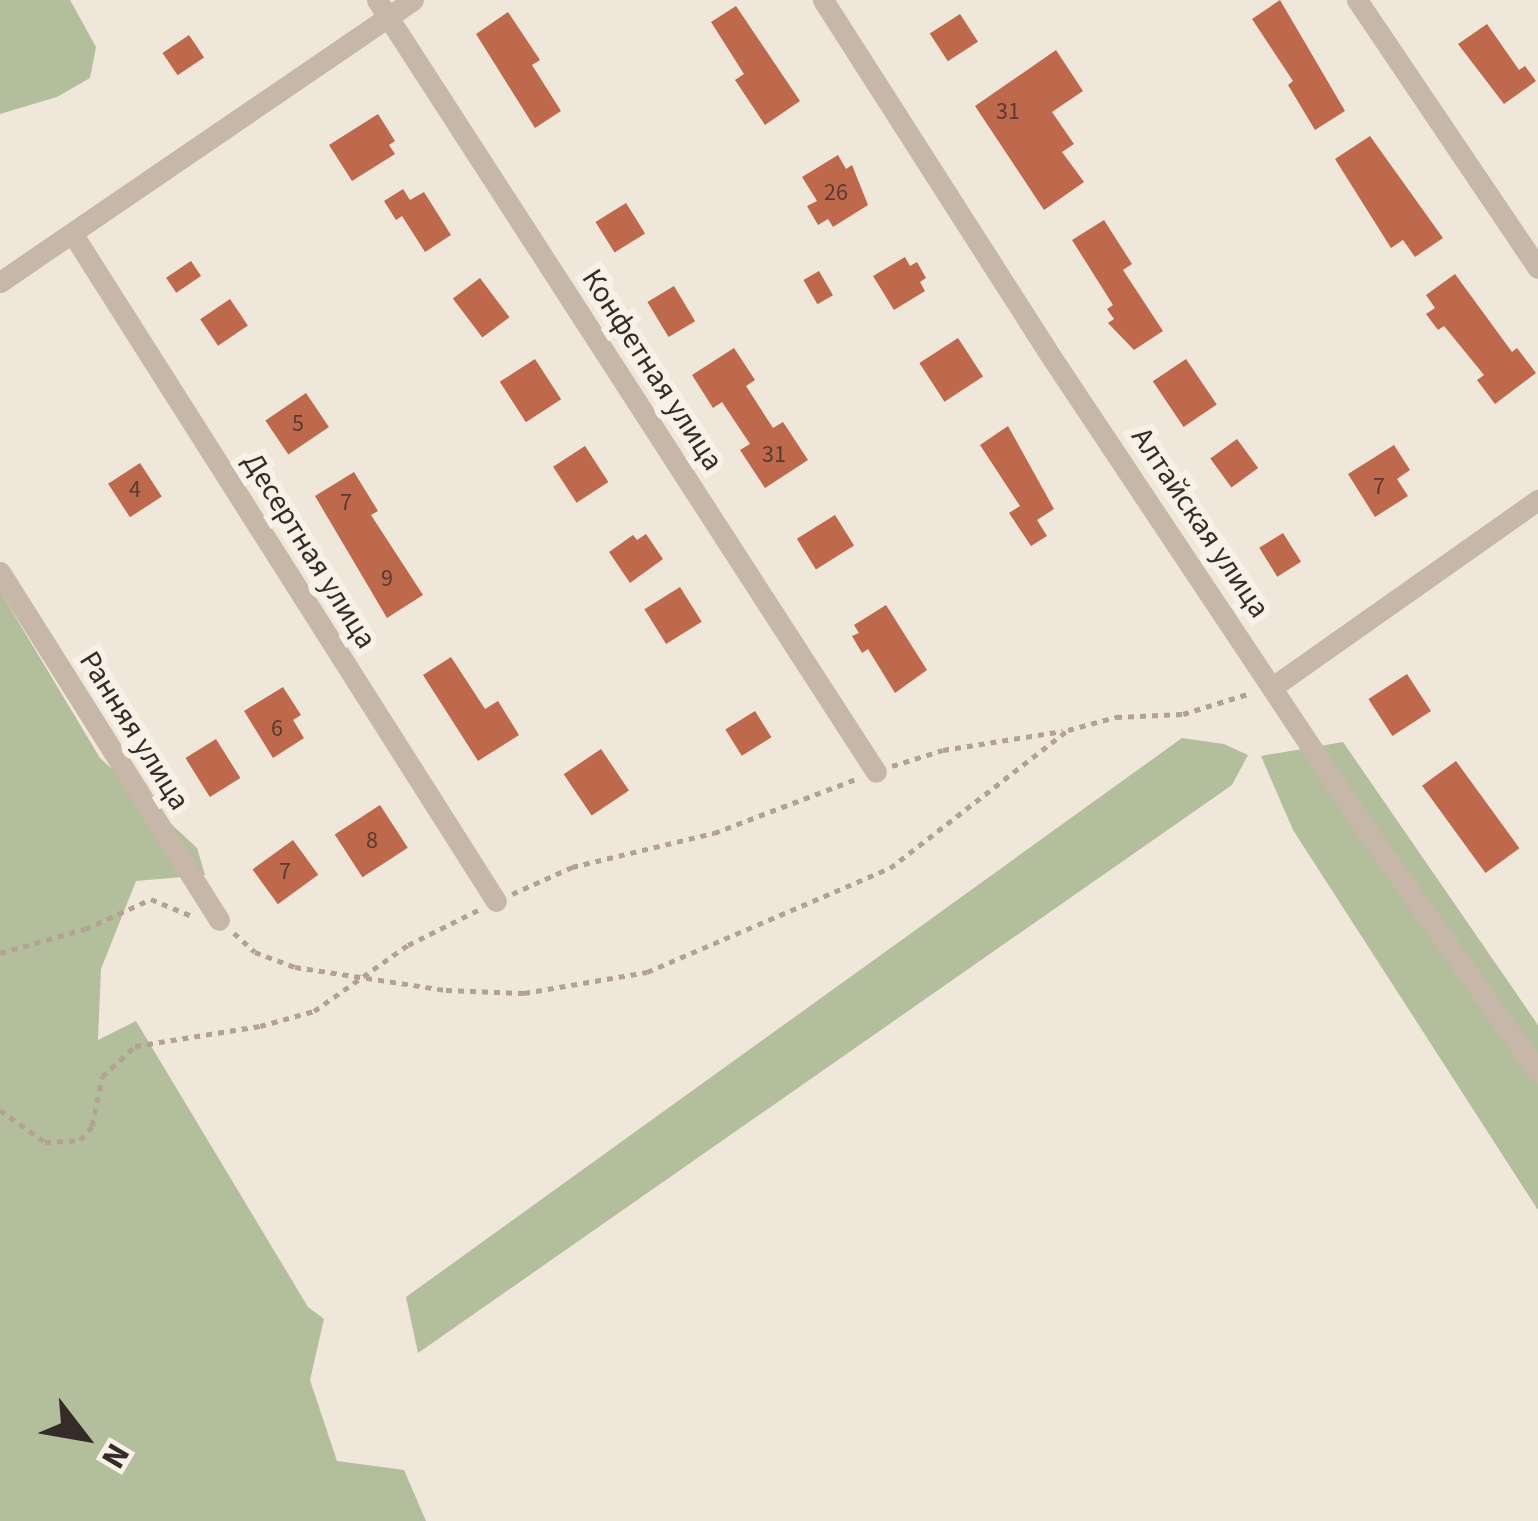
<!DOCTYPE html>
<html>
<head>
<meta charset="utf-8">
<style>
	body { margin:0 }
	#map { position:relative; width:1538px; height:1521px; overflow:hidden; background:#f0e7db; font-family:"Source Sans 3",sans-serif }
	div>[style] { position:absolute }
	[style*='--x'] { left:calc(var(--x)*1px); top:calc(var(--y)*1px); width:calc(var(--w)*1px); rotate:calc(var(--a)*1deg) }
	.green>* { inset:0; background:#b2be9c }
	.building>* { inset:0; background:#be694c; transform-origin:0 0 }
	.path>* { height:4.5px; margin-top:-2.25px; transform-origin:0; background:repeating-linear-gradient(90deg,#b3a193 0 6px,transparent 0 12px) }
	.minor>* { height:21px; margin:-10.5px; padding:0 10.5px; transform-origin:10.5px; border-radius:10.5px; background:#c7b7a8 }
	span { translate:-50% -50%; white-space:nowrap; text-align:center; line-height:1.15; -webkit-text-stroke:12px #f8f1e7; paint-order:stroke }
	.number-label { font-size:24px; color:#573b31 }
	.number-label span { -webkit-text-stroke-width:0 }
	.street-label { font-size:30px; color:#352c28 }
	.north { position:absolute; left:24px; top:1377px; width:120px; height:120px; -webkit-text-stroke:9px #f8f1e7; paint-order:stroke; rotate:121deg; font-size:33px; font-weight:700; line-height:48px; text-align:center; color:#352c28 }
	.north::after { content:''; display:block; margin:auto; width:42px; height:54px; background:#352c28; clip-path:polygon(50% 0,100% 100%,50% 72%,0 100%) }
</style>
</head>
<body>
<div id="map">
	<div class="green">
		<i style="clip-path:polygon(0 0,70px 0,96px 47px,90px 78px,57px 97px,0 114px)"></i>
		<i style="clip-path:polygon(0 591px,100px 758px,197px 848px,205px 875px,136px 881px,101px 969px,98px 1040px,136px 1021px,308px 1307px,324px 1319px,310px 1380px,337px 1461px,404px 1470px,426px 1521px,0 1521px)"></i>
		<i style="clip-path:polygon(1182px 738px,1224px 744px,1248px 755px,1232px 785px,418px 1353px,406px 1297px)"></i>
		<i style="clip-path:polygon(1343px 742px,1538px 1025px,1538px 1210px,1293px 830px,1261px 756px)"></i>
	</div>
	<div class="building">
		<i style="clip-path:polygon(1280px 0,1345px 111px,1315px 130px,1288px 85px,1293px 81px,1252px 19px)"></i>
		<i style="clip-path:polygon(736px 6px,800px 101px,765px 125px,735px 80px,744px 74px,711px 22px)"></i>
		<i style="clip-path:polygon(508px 12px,540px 60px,532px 65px,561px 111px,535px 128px,476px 34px)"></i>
		<i style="left:960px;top:14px;width:33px;height:36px;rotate:57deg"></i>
		<i style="clip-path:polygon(1487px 24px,1519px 70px,1525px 66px,1536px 81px,1504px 104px,1458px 44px)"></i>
		<i style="left:189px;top:35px;width:27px;height:32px;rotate:56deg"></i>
		<i style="clip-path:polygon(1056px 50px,1083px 91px,1052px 112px,1074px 144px,1062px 152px,1084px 182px,1044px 210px,975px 106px)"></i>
		<i style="clip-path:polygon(378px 114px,395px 141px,389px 145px,395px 154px,352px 181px,329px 145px)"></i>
		<i style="clip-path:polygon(1370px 136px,1443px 238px,1415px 257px,1403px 240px,1391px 248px,1335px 159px)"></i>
		<i style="clip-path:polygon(838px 155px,846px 169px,852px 165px,868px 205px,833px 227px,828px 219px,818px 225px,807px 206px,817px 201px,802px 177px)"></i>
		<i style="clip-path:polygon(403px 189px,410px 200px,424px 192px,451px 235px,425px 252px,402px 216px,396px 220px,384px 201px)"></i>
		<i style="left:626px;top:203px;width:36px;height:36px;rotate:58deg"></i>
		<i style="clip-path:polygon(1104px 220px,1132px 264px,1123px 270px,1163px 331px,1134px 350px,1108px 323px,1114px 319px,1107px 309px,1113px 305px,1072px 240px)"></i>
		<i style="clip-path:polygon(905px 257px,910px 266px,917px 262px,926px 278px,920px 282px,925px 291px,894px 310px,873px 276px)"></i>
		<i style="left:191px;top:261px;width:18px;height:30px;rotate:56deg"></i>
		<i style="left:819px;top:271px;width:28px;height:18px;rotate:60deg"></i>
		<i style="clip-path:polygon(1455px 274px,1512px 352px,1517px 348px,1536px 373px,1495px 404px,1477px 380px,1484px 375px,1444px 326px,1438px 330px,1426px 314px,1435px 308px,1426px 295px)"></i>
		<i style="left:480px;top:278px;width:49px;height:34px;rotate:53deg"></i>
		<i style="left:674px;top:286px;width:41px;height:31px;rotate:59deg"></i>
		<i style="left:230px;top:299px;width:32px;height:36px;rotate:56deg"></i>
		<i style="left:958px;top:338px;width:46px;height:46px;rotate:57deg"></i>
		<i style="clip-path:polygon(734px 348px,755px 380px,746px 386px,773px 428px,783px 422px,808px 460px,765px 488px,740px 450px,750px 444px,722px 402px,713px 408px,692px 375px)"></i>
		<i style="left:535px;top:359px;width:48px;height:42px;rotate:57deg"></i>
		<i style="left:1186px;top:359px;width:55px;height:40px;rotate:56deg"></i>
		<i style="left:306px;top:393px;width:41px;height:49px;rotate:56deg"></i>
		<i style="clip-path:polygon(1008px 426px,1054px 509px,1037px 520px,1047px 536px,1031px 546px,1009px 513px,1020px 506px,980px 445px)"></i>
		<i style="left:1237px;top:439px;width:36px;height:33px;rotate:54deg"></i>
		<i style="clip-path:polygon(1394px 445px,1410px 470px,1397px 479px,1408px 496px,1375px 517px,1348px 474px)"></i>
		<i style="left:585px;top:446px;width:43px;height:38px;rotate:57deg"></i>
		<i style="left:140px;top:463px;width:40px;height:38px;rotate:57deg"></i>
		<i style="clip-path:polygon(354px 472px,378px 511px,371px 515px,423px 595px,387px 618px,315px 496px)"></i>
		<i style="left:835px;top:515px;width:36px;height:45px;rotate:58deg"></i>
		<i style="left:1283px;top:533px;width:34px;height:28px;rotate:58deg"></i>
		<i style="clip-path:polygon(646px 534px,663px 559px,630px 583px,609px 552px,633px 535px,637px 540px)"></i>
		<i style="left:680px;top:587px;width:41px;height:42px;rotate:58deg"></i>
		<i style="clip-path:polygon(886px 605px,927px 670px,895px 693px,868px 649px,862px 653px,852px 636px,859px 633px,854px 625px)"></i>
		<i style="clip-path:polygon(451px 657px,485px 709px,498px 701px,519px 735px,478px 761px,423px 675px)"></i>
		<i style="left:1407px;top:674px;width:44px;height:46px;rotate:57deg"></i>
		<i style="clip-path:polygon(283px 687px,301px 715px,293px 720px,304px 738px,273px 758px,244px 711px)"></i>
		<i style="left:755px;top:711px;width:31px;height:35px;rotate:58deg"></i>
		<i style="left:216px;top:739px;width:46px;height:36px;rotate:58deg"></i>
		<i style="left:601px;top:749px;width:50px;height:45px;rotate:56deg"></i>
		<i style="left:1456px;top:761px;width:108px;height:42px;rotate:54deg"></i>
		<i style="left:380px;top:805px;width:51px;height:54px;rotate:57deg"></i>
		<i style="left:293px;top:840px;width:43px;height:50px;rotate:54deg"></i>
	</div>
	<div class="path">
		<i style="--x:892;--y:766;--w:53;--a:-17.4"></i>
		<i style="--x:943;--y:750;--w:121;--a:-9"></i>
		<i style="--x:512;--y:894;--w:66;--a:-24.2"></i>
		<i style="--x:572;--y:867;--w:146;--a:-13.5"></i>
		<i style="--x:714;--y:833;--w:155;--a:-20.8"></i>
		<i style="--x:234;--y:933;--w:28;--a:42"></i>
		<i style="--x:255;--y:952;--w:43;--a:20.6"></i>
		<i style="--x:295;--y:967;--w:153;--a:8.7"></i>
		<i style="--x:446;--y:990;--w:78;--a:2.2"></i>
		<i style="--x:524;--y:993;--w:125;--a:-9.7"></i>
		<i style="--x:647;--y:972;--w:264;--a:-23.2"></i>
		<i style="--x:890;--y:868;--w:225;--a:-37.8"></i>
		<i style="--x:1068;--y:730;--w:50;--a:-15.2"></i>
		<i style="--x:1116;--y:717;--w:67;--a:-2.6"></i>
		<i style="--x:1183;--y:714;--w:71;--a:-17.2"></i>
		<i style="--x:0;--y:953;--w:88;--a:-15.8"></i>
		<i style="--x:85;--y:929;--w:72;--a:-24.4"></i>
		<i style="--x:151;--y:899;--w:44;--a:22.5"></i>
		<i style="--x:0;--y:1110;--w:55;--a:35.4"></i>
		<i style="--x:45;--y:1142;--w:35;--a:-3"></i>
		<i style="--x:80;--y:1140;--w:18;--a:-49"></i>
		<i style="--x:92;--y:1126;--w:50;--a:-78.5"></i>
		<i style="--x:102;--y:1077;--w:45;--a:-43.2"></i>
		<i style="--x:135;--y:1046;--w:127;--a:-9.1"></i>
		<i style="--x:260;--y:1026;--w:56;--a:-15.5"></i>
		<i style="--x:314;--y:1011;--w:115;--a:-35.1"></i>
		<i style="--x:408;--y:945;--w:80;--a:-26.6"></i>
	</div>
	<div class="minor">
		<i style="--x:377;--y:0;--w:919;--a:57.12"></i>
		<i style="--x:823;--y:0;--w:414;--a:57.4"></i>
		<i style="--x:1046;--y:349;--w:583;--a:56.34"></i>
		<i style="--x:1369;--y:834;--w:292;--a:54.6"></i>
		<i style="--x:1357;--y:0;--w:323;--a:56"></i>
		<i style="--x:72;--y:233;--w:791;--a:57.6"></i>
		<i style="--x:0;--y:282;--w:500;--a:-34.33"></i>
		<i style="--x:0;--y:572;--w:411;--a:57.8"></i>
		<i style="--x:1274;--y:686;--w:323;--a:-35.2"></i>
	</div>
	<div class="number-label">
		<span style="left:1008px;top:112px">31</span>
		<span style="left:836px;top:193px">26</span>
		<span style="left:298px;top:424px">5</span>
		<span style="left:774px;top:455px">31</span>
		<span style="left:1379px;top:487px">7</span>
		<span style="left:135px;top:490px">4</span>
		<span style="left:346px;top:503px">7</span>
		<span style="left:387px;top:579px">9</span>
		<span style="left:277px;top:729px">6</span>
		<span style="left:372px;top:841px">8</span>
		<span style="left:285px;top:872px">7</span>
	</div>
	<div class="street-label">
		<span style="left:652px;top:370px;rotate:57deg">Конфетная улица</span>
		<span style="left:1200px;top:523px;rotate:56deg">Алтайская улица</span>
		<span style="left:309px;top:551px;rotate:58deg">Десертная улица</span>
		<span style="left:134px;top:731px;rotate:58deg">Ранняя улица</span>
	</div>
	<div class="north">N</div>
</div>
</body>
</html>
